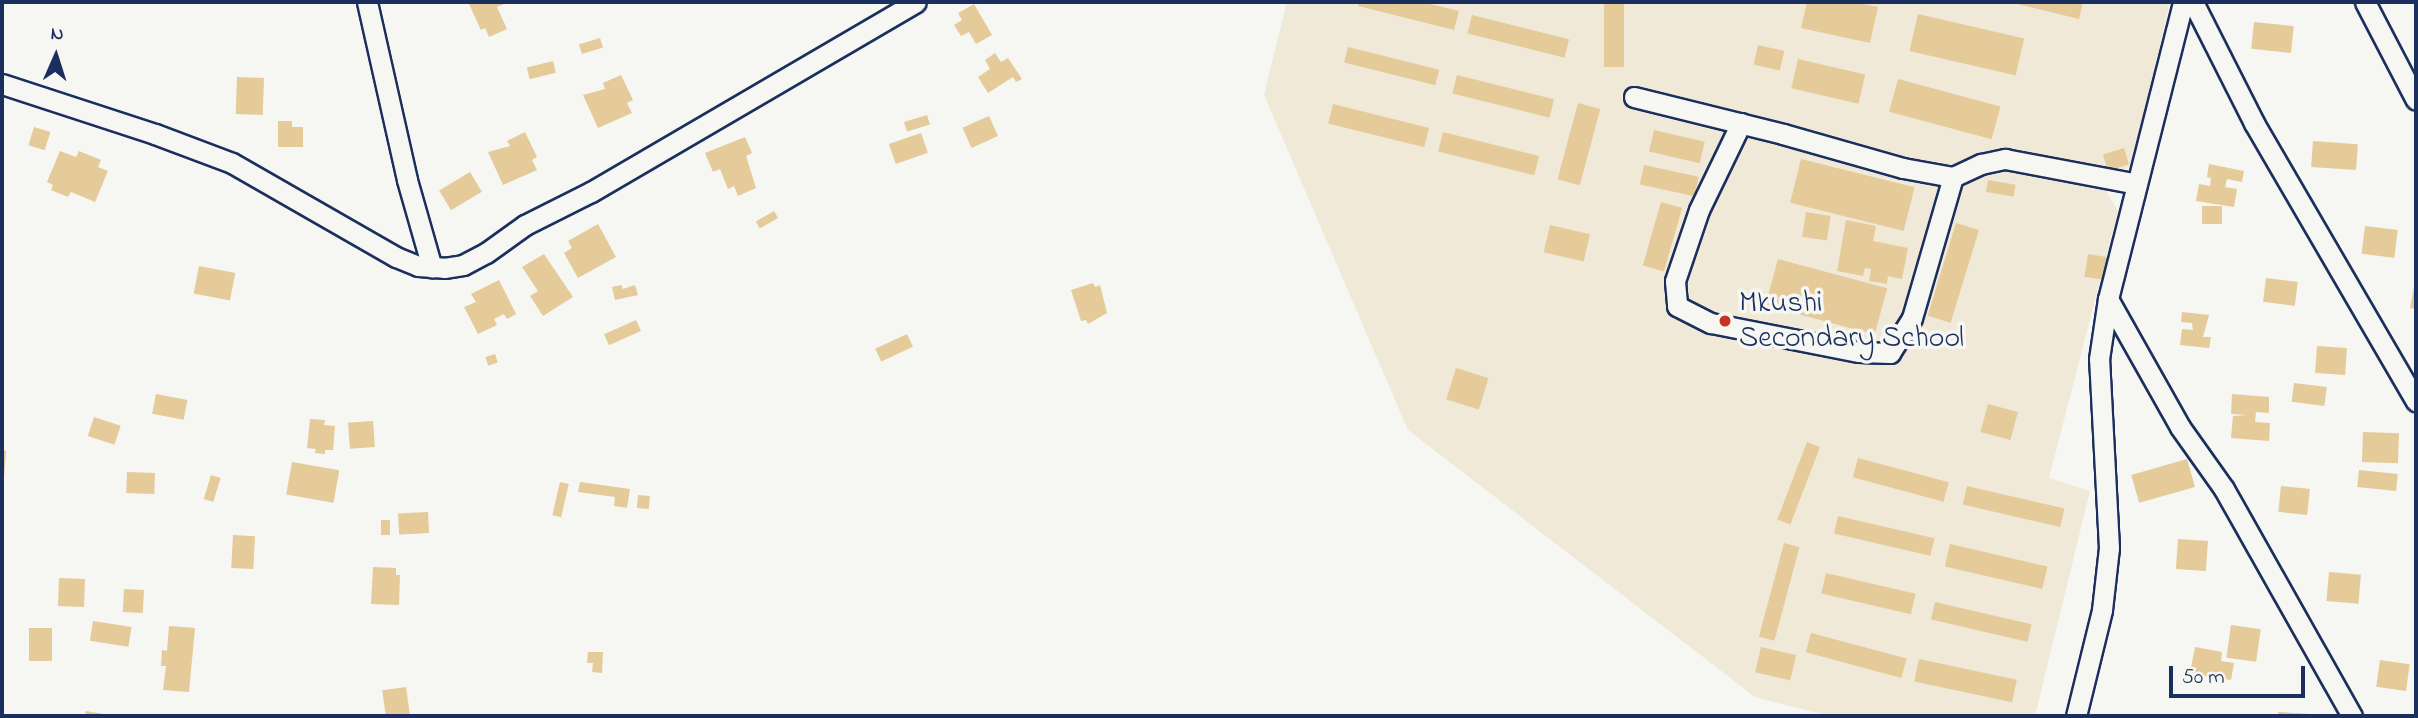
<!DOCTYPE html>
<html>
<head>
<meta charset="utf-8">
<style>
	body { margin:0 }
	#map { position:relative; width:2418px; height:718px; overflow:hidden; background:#f6f6f2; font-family:"Indie Flower",sans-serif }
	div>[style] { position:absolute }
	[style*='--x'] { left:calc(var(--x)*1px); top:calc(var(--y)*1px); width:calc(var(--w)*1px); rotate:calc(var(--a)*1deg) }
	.built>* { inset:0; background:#f1e9d8 }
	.building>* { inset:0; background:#e5ca9a; transform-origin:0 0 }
	.roads { filter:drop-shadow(2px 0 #1b2f5e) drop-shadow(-2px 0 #1b2f5e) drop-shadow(0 2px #1b2f5e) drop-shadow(0 -2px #1b2f5e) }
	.minor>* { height:19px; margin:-9.5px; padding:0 9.5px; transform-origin:9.5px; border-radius:9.5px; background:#f6f6f2 }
	.dots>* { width:19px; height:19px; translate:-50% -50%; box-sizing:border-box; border:4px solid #f6f6f2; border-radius:50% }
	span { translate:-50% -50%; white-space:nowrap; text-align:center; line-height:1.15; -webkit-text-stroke:7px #f6f6f2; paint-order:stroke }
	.poi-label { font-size:30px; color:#1b2f5e }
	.left { translate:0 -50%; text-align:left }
	.frame { position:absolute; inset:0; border:4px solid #1b2f5e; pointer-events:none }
	.north { position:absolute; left:21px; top:21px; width:70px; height:70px; -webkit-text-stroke:5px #f6f6f2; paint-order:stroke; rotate:3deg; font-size:19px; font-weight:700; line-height:28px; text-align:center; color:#1b2f5e }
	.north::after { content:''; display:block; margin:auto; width:24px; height:32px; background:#1b2f5e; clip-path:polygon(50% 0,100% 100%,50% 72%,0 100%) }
	.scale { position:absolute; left:2169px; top:666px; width:136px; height:32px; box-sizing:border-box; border:4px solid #1b2f5e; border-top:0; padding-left:9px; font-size:21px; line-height:24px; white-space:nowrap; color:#1b2f5e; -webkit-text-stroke:5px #f6f6f2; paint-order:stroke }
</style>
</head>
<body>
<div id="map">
	<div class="built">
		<i style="clip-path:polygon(1287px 2px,2170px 2px,2131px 168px,2104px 173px,2100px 181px,2118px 211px,2049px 478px,2090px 491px,2035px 716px,1829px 716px,1755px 697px,1408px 430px,1264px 95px)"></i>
	</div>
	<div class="building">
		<i style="clip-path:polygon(468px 2px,508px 2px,497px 7px,507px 29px,489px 37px,485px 28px,481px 30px)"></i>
		<i style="clip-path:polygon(1359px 2px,1422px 2px,1459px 11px,1454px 30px,1358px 6px)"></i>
		<i style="left:1604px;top:2px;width:20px;height:65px"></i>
		<i style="clip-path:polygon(1807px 2px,1854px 2px,1878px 7px,1870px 43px,1801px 28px)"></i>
		<i style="clip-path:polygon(2009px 2px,2083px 2px,2079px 19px)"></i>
		<i style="clip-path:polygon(974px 4px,992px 35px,976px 44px,969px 32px,961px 36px,954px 25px,962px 20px,958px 13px)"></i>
		<i style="left:1918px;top:14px;width:109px;height:38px;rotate:13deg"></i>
		<i style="left:1472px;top:15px;width:100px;height:19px;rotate:14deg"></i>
		<i style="left:2254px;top:22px;width:40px;height:27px;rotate:6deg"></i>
		<i style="left:600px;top:38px;width:10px;height:22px;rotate:73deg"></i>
		<i style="left:1758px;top:45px;width:27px;height:20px;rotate:13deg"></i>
		<i style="left:1348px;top:47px;width:94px;height:16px;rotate:14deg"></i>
		<i style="clip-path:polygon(995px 53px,1001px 62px,1008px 58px,1022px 79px,1016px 82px,1013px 77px,988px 93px,978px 77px,990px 69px,985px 60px)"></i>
		<i style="left:1798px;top:59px;width:69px;height:30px;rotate:13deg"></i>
		<i style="left:553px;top:61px;width:12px;height:27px;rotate:76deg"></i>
		<i style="clip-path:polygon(621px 75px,633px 100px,627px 103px,632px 113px,598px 128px,583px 95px,605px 89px,603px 83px)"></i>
		<i style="left:1457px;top:75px;width:100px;height:19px;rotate:14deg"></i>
		<i style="left:237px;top:77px;width:27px;height:37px;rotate:2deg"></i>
		<i style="left:1898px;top:79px;width:106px;height:34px;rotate:15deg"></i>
		<i style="left:1578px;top:103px;width:23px;height:79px;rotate:15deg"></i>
		<i style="left:1333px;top:104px;width:99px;height:20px;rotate:14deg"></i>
		<i style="left:927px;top:115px;width:10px;height:24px;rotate:73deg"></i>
		<i style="left:989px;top:116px;width:22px;height:29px;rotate:66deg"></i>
		<i style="clip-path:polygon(278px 121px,292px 121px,292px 127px,303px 127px,303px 147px,278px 147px)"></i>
		<i style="left:34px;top:127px;width:17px;height:19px;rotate:17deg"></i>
		<i style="left:1654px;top:130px;width:52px;height:22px;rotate:13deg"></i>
		<i style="clip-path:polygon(525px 132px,537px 157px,532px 160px,537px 170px,503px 185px,488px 152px,510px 146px,507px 141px)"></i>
		<i style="left:1443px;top:132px;width:99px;height:20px;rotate:14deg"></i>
		<i style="left:921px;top:133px;width:21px;height:34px;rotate:71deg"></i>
		<i style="clip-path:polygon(745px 137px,752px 153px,746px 156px,756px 188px,738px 196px,734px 186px,728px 189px,720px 169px,713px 172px,705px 153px)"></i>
		<i style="left:2313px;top:141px;width:45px;height:26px;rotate:4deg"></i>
		<i style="left:2124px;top:148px;width:17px;height:22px;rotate:73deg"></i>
		<i style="clip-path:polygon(60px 151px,76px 157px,79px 151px,101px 160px,98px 167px,108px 171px,95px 202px,71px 192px,68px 197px,51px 190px,53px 185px,47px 182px)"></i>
		<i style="left:1801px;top:159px;width:117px;height:45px;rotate:14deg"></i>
		<i style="clip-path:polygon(2209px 164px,2244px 171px,2242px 182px,2227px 179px,2225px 187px,2237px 189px,2234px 207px,2196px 201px,2199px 184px,2210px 186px,2211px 178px,2207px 177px)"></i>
		<i style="left:1644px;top:165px;width:56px;height:20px;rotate:12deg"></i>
		<i style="left:470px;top:172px;width:23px;height:36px;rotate:59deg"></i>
		<i style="left:1988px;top:180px;width:28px;height:12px;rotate:10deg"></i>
		<i style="left:1661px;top:202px;width:22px;height:66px;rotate:16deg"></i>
		<i style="left:2222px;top:206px;width:18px;height:20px;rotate:90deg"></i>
		<i style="left:774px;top:211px;width:8px;height:21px;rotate:60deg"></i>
		<i style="left:1806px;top:212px;width:25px;height:25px;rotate:9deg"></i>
		<i style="clip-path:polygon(1846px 220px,1876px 226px,1873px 241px,1908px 248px,1902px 279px,1888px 276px,1887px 284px,1869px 281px,1871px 269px,1865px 268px,1863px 276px,1837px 271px)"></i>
		<i style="left:1956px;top:223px;width:24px;height:97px;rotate:17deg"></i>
		<i style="clip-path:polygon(598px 224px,616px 257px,578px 278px,564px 253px,572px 248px,568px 241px)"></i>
		<i style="left:1550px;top:225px;width:41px;height:28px;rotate:13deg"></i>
		<i style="left:2365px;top:226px;width:33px;height:28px;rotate:7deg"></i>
		<i style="clip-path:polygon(544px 254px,573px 297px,543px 316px,530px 296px,538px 291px,522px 267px)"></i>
		<i style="left:2088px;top:254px;width:20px;height:23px;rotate:9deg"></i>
		<i style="left:1778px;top:259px;width:113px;height:48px;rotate:15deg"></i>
		<i style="left:199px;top:266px;width:37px;height:28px;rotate:11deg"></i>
		<i style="left:2266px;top:278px;width:32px;height:24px;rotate:7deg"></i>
		<i style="clip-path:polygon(499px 280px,516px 314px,507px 319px,504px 314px,494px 319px,497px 325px,478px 334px,464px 307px,476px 302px,471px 294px)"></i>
		<i style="clip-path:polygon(2415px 281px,2416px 281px,2416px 309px,2410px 308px)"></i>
		<i style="clip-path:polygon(1093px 283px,1095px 287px,1100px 285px,1107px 313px,1088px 324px,1086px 320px,1081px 321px,1071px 290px)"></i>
		<i style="clip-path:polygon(621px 285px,623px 289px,635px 285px,638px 295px,615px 300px,612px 287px)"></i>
		<i style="clip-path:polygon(2182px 312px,2209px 315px,2203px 337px,2211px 337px,2209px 348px,2180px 345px,2182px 329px,2193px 330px,2192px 323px,2181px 322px)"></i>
		<i style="left:636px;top:320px;width:12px;height:35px;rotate:66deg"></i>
		<i style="left:907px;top:334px;width:14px;height:35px;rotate:65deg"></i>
		<i style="left:2317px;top:346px;width:30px;height:27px;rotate:4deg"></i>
		<i style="left:495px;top:354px;width:9px;height:10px;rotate:72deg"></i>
		<i style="left:1456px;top:368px;width:34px;height:33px;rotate:17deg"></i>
		<i style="left:2294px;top:383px;width:33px;height:19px;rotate:7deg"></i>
		<i style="left:156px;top:394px;width:32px;height:20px;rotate:11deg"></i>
		<i style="clip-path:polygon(2232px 394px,2269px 397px,2269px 413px,2256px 412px,2255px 422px,2270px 423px,2269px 441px,2231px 438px,2233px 416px,2247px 415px,2231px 414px)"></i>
		<i style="left:1988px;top:404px;width:31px;height:29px;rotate:15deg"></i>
		<i style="left:94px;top:417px;width:28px;height:20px;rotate:18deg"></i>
		<i style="clip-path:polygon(310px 419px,325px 420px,324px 425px,335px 426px,333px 450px,325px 450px,325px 454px,315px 453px,316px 449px,307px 448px)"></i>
		<i style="left:373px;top:421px;width:26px;height:25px;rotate:86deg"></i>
		<i style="left:2363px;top:432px;width:36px;height:30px;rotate:2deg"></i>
		<i style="left:1807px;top:442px;width:14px;height:83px;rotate:21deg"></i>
		<i style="clip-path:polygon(2px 450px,6px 451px,4px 478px,2px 478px)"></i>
		<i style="left:1858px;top:458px;width:94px;height:20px;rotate:15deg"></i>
		<i style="left:2187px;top:459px;width:29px;height:58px;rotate:74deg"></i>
		<i style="left:292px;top:462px;width:48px;height:33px;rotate:10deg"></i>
		<i style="left:2359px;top:470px;width:39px;height:17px;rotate:6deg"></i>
		<i style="left:127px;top:472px;width:28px;height:21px;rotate:2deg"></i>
		<i style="left:211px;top:475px;width:10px;height:25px;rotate:17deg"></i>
		<i style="left:560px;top:482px;width:9px;height:34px;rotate:13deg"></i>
		<i style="clip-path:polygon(580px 482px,630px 489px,627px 508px,614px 506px,615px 497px,578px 492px)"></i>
		<i style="left:1967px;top:486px;width:100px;height:19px;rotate:13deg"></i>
		<i style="left:2281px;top:486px;width:29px;height:26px;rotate:6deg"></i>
		<i style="left:638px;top:495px;width:12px;height:13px;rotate:5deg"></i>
		<i style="left:428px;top:512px;width:21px;height:30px;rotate:87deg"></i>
		<i style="left:1838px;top:516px;width:99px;height:18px;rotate:13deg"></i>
		<i style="left:381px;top:520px;width:9px;height:15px"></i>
		<i style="left:233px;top:535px;width:22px;height:33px;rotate:3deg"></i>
		<i style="left:2178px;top:539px;width:30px;height:30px;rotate:4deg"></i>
		<i style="left:1784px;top:543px;width:16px;height:97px;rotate:15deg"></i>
		<i style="left:1950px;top:544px;width:100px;height:23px;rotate:13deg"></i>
		<i style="clip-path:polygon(373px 567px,396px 568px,396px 575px,400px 575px,399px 605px,371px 604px)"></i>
		<i style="left:2329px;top:572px;width:32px;height:29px;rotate:5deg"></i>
		<i style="left:1826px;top:573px;width:92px;height:21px;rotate:13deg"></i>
		<i style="left:59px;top:578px;width:26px;height:28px;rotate:2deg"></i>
		<i style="left:124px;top:589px;width:20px;height:23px;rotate:3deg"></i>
		<i style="left:1935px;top:602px;width:99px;height:18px;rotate:13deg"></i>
		<i style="left:93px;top:621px;width:39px;height:20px;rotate:9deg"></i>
		<i style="left:2231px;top:625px;width:30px;height:33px;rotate:8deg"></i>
		<i style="clip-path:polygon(169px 626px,195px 628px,189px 692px,163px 690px,166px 666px,161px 666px,162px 650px,167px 651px)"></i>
		<i style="left:29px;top:628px;width:23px;height:33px"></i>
		<i style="left:1811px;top:633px;width:99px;height:20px;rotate:15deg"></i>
		<i style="left:1761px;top:647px;width:36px;height:26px;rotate:13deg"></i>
		<i style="clip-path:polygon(2195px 647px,2222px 652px,2221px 661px,2234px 663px,2231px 680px,2195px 674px,2195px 669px,2191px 668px)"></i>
		<i style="clip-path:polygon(588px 652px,603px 652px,602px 673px,592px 672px,593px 663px,587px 663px)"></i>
		<i style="left:1919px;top:659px;width:100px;height:23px;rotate:12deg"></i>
		<i style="left:2380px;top:660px;width:30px;height:27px;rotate:8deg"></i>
		<i style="left:406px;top:687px;width:29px;height:24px;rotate:82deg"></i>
		<i style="clip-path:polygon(86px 711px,109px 715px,109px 716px,85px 716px)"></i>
		<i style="clip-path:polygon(2278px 712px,2312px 714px,2312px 716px,2278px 716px)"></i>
	</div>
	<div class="roads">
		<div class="minor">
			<i style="--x:367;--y:2;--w:182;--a:77.3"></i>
			<i style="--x:407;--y:180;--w:91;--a:74.1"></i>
			<i style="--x:2193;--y:2;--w:136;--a:63.2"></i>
			<i style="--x:2254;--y:123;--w:322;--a:59.8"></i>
			<i style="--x:2365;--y:2;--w:110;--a:62.5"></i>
			<i style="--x:2;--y:84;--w:161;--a:18.1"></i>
			<i style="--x:155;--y:134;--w:82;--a:20.6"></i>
			<i style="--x:232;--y:163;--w:189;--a:29.8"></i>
			<i style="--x:396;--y:257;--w:24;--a:22"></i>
			<i style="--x:418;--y:266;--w:26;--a:4"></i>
			<i style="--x:444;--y:268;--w:19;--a:-9"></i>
			<i style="--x:463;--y:265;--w:26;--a:-28"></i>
			<i style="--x:486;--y:253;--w:48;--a:-35.7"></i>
			<i style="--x:525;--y:225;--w:74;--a:-26.6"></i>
			<i style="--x:591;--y:192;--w:376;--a:-30.3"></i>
			<i style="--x:1634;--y:97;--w:154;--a:13.9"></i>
			<i style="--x:1783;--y:134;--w:125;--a:15.8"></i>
			<i style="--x:1903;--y:168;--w:51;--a:10.2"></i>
			<i style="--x:1953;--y:177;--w:31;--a:-25"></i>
			<i style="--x:1981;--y:164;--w:25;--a:-12"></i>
			<i style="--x:2005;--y:159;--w:134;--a:10.7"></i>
			<i style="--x:1741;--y:123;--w:97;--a:115.8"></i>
			<i style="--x:1699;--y:210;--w:75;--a:108.7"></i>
			<i style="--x:1675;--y:281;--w:25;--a:85"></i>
			<i style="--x:1677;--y:306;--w:38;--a:27"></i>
			<i style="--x:1711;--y:323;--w:151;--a:11.1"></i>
			<i style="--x:1859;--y:352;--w:31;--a:2"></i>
			<i style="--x:1890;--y:353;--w:41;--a:-57.8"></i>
			<i style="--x:1912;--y:318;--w:147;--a:-73.8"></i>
			<i style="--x:2108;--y:299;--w:147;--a:60.6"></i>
			<i style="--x:2180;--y:427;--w:76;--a:54.6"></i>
			<i style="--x:2224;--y:489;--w:261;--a:60.6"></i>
			<i style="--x:2076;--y:716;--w:109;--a:-76.2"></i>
			<i style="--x:2102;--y:610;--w:62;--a:-83.6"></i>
			<i style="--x:2109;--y:548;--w:189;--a:-93"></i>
			<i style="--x:2099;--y:359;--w:61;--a:-81.5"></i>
			<i style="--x:2108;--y:299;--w:306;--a:-75.8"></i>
		</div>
	</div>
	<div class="dots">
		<i style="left:1725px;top:321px;background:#c8321e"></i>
	</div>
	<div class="poi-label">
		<span class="left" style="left:1739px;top:321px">Mkushi<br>Secondary School</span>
	</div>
	<div class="frame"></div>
	<div class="north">N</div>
	<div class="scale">50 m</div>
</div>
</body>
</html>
